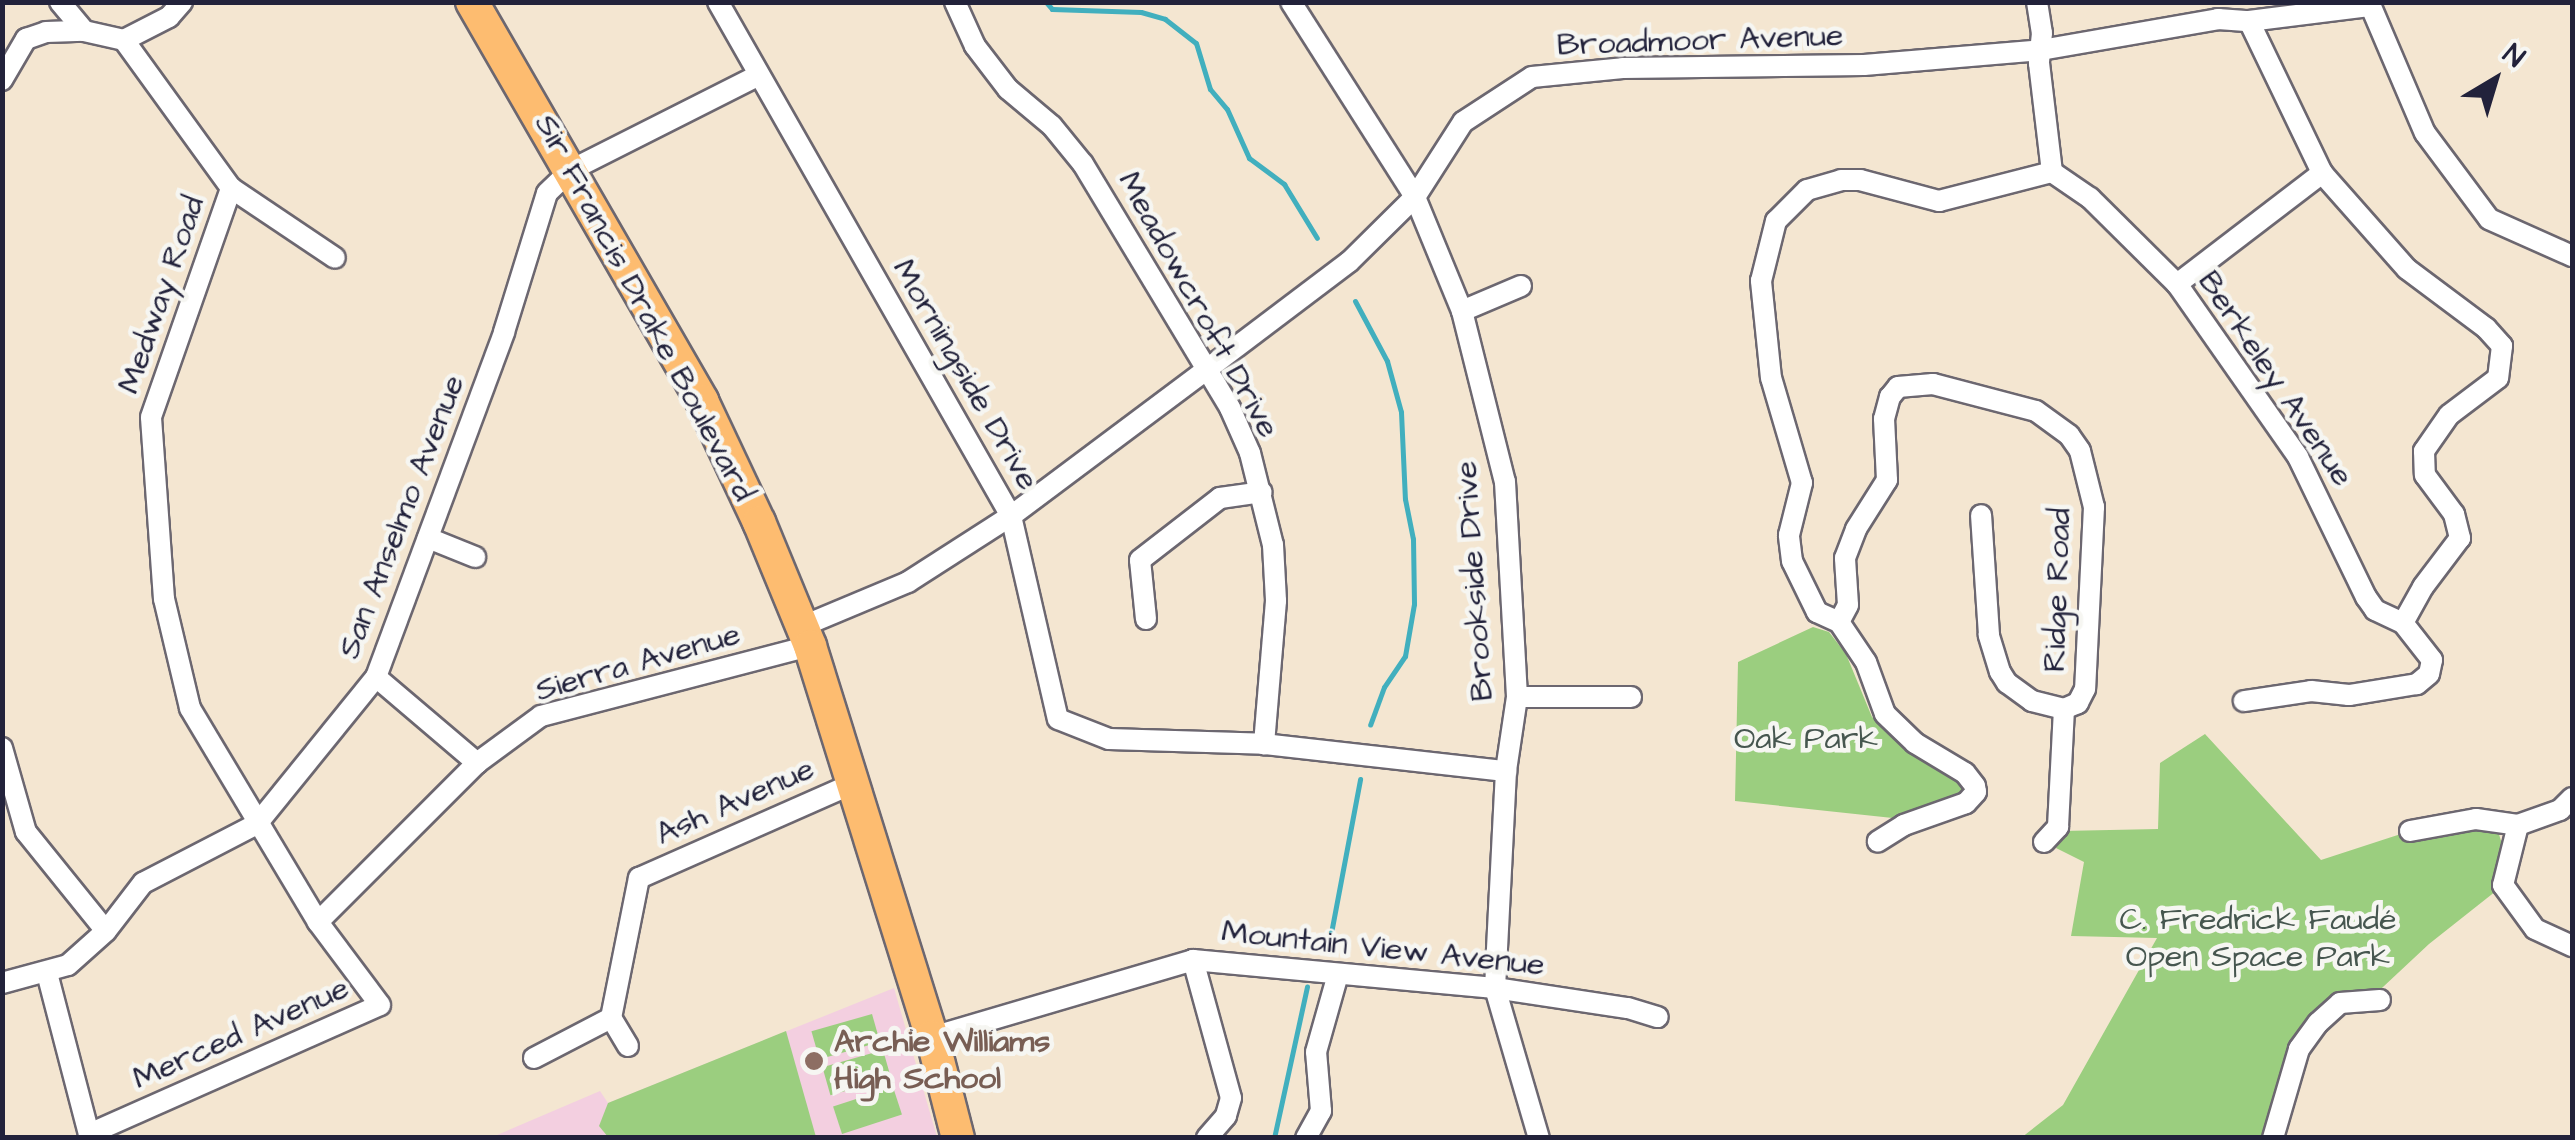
<!DOCTYPE html>
<html>
<head>
<meta charset="utf-8">
<style>
	body { margin:0 }
	#map { position:relative; width:2575px; height:1140px; overflow:hidden; background:#f4e6d1; font-family:"Architects Daughter",sans-serif }
	div>[style] { position:absolute }
	[style*='--x'] { left:calc(var(--x)*1px); top:calc(var(--y)*1px); width:calc(var(--w)*1px); rotate:calc(var(--a)*1deg) }
	.built>* { inset:0; background:#f3cfe0 }
	.green>* { inset:0; background:#9bce7f; transform-origin:0 0 }
	.stream>* { height:5px; margin:-2.5px; padding:0 2.5px; transform-origin:2.5px; border-radius:2.5px; background:#41afbe }
	.roads { filter:drop-shadow(2px 0 #6c6770) drop-shadow(-2px 0 #6c6770) drop-shadow(0 2px #6c6770) drop-shadow(0 -2px #6c6770) }
	.street>* { height:20px; margin:-10px; padding:0 10px; transform-origin:10px; border-radius:10px; background:#fff }
	.primary>* { height:32px; margin:-16px; padding:0 16px; transform-origin:16px; border-radius:16px; background:#fdbc70 }
	.dots>* { width:28px; height:28px; translate:-50% -50%; box-sizing:border-box; border:5px solid #f6f6f2; border-radius:50% }
	span { translate:-50% -50%; white-space:nowrap; text-align:center; line-height:1.15; -webkit-text-stroke:9px #f6f6f2; paint-order:stroke }
	.street-label { font-size:32px; color:#22223b }
	.park-label { font-size:32px; color:#46564f }
	.education-label { font-size:32px; color:#785e54; font-weight:700 }
	.left { translate:0 -50%; text-align:left }
	.frame { position:absolute; inset:0; border:5px solid #22223b; pointer-events:none }
	.north { position:absolute; left:2445px; top:30px; width:100px; height:100px; -webkit-text-stroke:8px #f6f6f2; paint-order:stroke; rotate:38deg; font-size:28px; font-weight:700; line-height:40px; text-align:center; color:#22223b }
	.north::after { content:''; display:block; margin:auto; width:35px; height:45px; background:#22223b; clip-path:polygon(50% 0,100% 100%,50% 72%,0 100%) }
</style>
</head>
<body>
<div id="map">
	<div class="built">
		<i style="clip-path:polygon(894px 988px,937px 1137px,490px 1138px,600px 1091px,608px 1103px)"></i>
	</div>
	<div class="green">
		<i style="clip-path:polygon(1813px 627px,1829px 632px,1846px 654px,1872px 717px,1975px 786px,1966px 795px,1902px 819px,1735px 801px,1738px 662px)"></i>
		<i style="clip-path:polygon(2205px 734px,2321px 860px,2410px 831px,2497px 828px,2502px 844px,2496px 891px,2429px 944px,2368px 1001px,2318px 1023px,2273px 1137px,2021px 1138px,2063px 1105px,2157px 938px,2071px 936px,2084px 862px,2056px 848px,2062px 831px,2158px 829px,2160px 763px)"></i>
		<i style="left:872px;top:1014px;width:29px;height:63px;rotate:74deg"></i>
		<i style="clip-path:polygon(786px 1031px,816px 1137px,608px 1137px,599px 1126px,608px 1103px)"></i>
		<i style="left:883px;top:1050px;width:29px;height:63px;rotate:74deg"></i>
		<i style="left:893px;top:1087px;width:29px;height:63px;rotate:72deg"></i>
	</div>
	<div class="stream">
		<i style="--x:1046;--y:2;--w:9;--a:49"></i>
		<i style="--x:1052;--y:9;--w:89;--a:1.9"></i>
		<i style="--x:1141;--y:12;--w:25;--a:16"></i>
		<i style="--x:1165;--y:19;--w:39;--a:38"></i>
		<i style="--x:1196;--y:43;--w:48;--a:73.1"></i>
		<i style="--x:1210;--y:89;--w:26;--a:50"></i>
		<i style="--x:1227;--y:109;--w:54;--a:65.8"></i>
		<i style="--x:1249;--y:158;--w:44;--a:36.6"></i>
		<i style="--x:1284;--y:184;--w:63;--a:58.6"></i>
		<i style="--x:1355;--y:301;--w:68;--a:61.9"></i>
		<i style="--x:1387;--y:361;--w:53;--a:74.6"></i>
		<i style="--x:1401;--y:412;--w:87;--a:87.4"></i>
		<i style="--x:1405;--y:499;--w:41;--a:78.7"></i>
		<i style="--x:1413;--y:539;--w:65;--a:89.1"></i>
		<i style="--x:1414;--y:604;--w:53;--a:99.8"></i>
		<i style="--x:1405;--y:656;--w:37;--a:124"></i>
		<i style="--x:1384;--y:687;--w:40;--a:110.2"></i>
		<i style="--x:1328;--y:949;--w:173;--a:-79.3"></i>
		<i style="--x:1274;--y:1138;--w:155;--a:-77.7"></i>
	</div>
	<div class="roads">
		<div class="street">
			<i style="--x:60;--y:2;--w:38;--a:50"></i>
			<i style="--x:718;--y:2;--w:592;--a:60.32"></i>
			<i style="--x:1011;--y:516;--w:208;--a:77"></i>
			<i style="--x:1058;--y:719;--w:55;--a:21.4"></i>
			<i style="--x:1109;--y:739;--w:155;--a:1.8"></i>
			<i style="--x:1264;--y:744;--w:244;--a:6.4"></i>
			<i style="--x:955;--y:2;--w:48;--a:65.6"></i>
			<i style="--x:975;--y:46;--w:54;--a:52.5"></i>
			<i style="--x:1008;--y:89;--w:57;--a:40.1"></i>
			<i style="--x:1052;--y:126;--w:49;--a:50.8"></i>
			<i style="--x:1083;--y:164;--w:285;--a:58.9"></i>
			<i style="--x:1230;--y:408;--w:49;--a:66"></i>
			<i style="--x:1250;--y:453;--w:95;--a:76"></i>
			<i style="--x:1273;--y:545;--w:56;--a:86.9"></i>
			<i style="--x:1276;--y:601;--w:144;--a:94.8"></i>
			<i style="--x:1291;--y:2;--w:231;--a:57.5"></i>
			<i style="--x:1415;--y:197;--w:123;--a:67.6"></i>
			<i style="--x:1462;--y:311;--w:176;--a:75.9"></i>
			<i style="--x:1505;--y:482;--w:215;--a:86.8"></i>
			<i style="--x:1517;--y:697;--w:75;--a:98.5"></i>
			<i style="--x:1506;--y:771;--w:217;--a:92.9"></i>
			<i style="--x:1495;--y:988;--w:156;--a:73.7"></i>
			<i style="--x:2037;--y:2;--w:31;--a:81"></i>
			<i style="--x:2042;--y:33;--w:30;--a:96"></i>
			<i style="--x:2039;--y:63;--w:110;--a:83.2"></i>
			<i style="--x:2052;--y:172;--w:46;--a:34.4"></i>
			<i style="--x:2090;--y:198;--w:122;--a:44.7"></i>
			<i style="--x:2177;--y:284;--w:211;--a:55"></i>
			<i style="--x:2298;--y:457;--w:156;--a:64.1"></i>
			<i style="--x:2366;--y:597;--w:16;--a:55"></i>
			<i style="--x:2375;--y:610;--w:31;--a:25"></i>
			<i style="--x:2403;--y:623;--w:47;--a:51.9"></i>
			<i style="--x:2432;--y:660;--w:14;--a:102"></i>
			<i style="--x:2429;--y:674;--w:16;--a:140"></i>
			<i style="--x:2417;--y:684;--w:69;--a:170.8"></i>
			<i style="--x:2349;--y:695;--w:38;--a:-174"></i>
			<i style="--x:2311;--y:691;--w:68;--a:171.5"></i>
			<i style="--x:2369;--y:2;--w:142;--a:66.9"></i>
			<i style="--x:2425;--y:133;--w:107;--a:53.3"></i>
			<i style="--x:2489;--y:219;--w:91;--a:24"></i>
			<i style="--x:2249;--y:21;--w:169;--a:64.3"></i>
			<i style="--x:2322;--y:173;--w:128;--a:48.5"></i>
			<i style="--x:2407;--y:269;--w:99;--a:36.8"></i>
			<i style="--x:2486;--y:328;--w:24;--a:48"></i>
			<i style="--x:2502;--y:346;--w:32;--a:97"></i>
			<i style="--x:2498;--y:378;--w:61;--a:142.9"></i>
			<i style="--x:2449;--y:415;--w:44;--a:124.8"></i>
			<i style="--x:2424;--y:451;--w:24;--a:88"></i>
			<i style="--x:2425;--y:475;--w:49;--a:53.4"></i>
			<i style="--x:2454;--y:514;--w:25;--a:76"></i>
			<i style="--x:2460;--y:538;--w:61;--a:127.1"></i>
			<i style="--x:2423;--y:587;--w:41;--a:119.1"></i>
			<i style="--x:2;--y:80;--w:48;--a:-59.7"></i>
			<i style="--x:26;--y:39;--w:21;--a:-19"></i>
			<i style="--x:46;--y:32;--w:38;--a:-2"></i>
			<i style="--x:84;--y:31;--w:41;--a:12.7"></i>
			<i style="--x:124;--y:40;--w:51;--a:-27.1"></i>
			<i style="--x:169;--y:17;--w:20;--a:-49"></i>
			<i style="--x:231;--y:188;--w:125;--a:33.9"></i>
			<i style="--x:2177;--y:284;--w:183;--a:-37.4"></i>
			<i style="--x:1462;--y:311;--w:64;--a:-23"></i>
			<i style="--x:428;--y:538;--w:51;--a:22"></i>
			<i style="--x:1146;--y:619;--w:59;--a:-95.8"></i>
			<i style="--x:1140;--y:560;--w:101;--a:-37.8"></i>
			<i style="--x:1220;--y:498;--w:42;--a:-8.1"></i>
			<i style="--x:1839;--y:622;--w:19;--a:-62"></i>
			<i style="--x:1848;--y:605;--w:47;--a:-93.7"></i>
			<i style="--x:1845;--y:558;--w:31;--a:-69"></i>
			<i style="--x:1856;--y:529;--w:58;--a:-57.7"></i>
			<i style="--x:1887;--y:480;--w:61;--a:-92.8"></i>
			<i style="--x:1884;--y:419;--w:23;--a:-75"></i>
			<i style="--x:1890;--y:397;--w:13;--a:-51"></i>
			<i style="--x:1898;--y:387;--w:35;--a:-5"></i>
			<i style="--x:1933;--y:384;--w:106;--a:14.7"></i>
			<i style="--x:2036;--y:411;--w:41;--a:36"></i>
			<i style="--x:2069;--y:435;--w:19;--a:55"></i>
			<i style="--x:2080;--y:451;--w:58;--a:76"></i>
			<i style="--x:2094;--y:507;--w:182;--a:92.8"></i>
			<i style="--x:2085;--y:689;--w:16;--a:117"></i>
			<i style="--x:2078;--y:703;--w:15;--a:157"></i>
			<i style="--x:2064;--y:709;--w:33;--a:-166"></i>
			<i style="--x:2032;--y:701;--w:31;--a:-144"></i>
			<i style="--x:2007;--y:683;--w:13;--a:-122"></i>
			<i style="--x:2000;--y:672;--w:39;--a:-107"></i>
			<i style="--x:1989;--y:635;--w:120;--a:-93.8"></i>
			<i style="--x:1839;--y:622;--w:24;--a:-156"></i>
			<i style="--x:1817;--y:612;--w:57;--a:-116.1"></i>
			<i style="--x:1792;--y:561;--w:26;--a:-97"></i>
			<i style="--x:1789;--y:535;--w:54;--a:-76"></i>
			<i style="--x:1802;--y:483;--w:109;--a:-106.4"></i>
			<i style="--x:1771;--y:378;--w:98;--a:-95.9"></i>
			<i style="--x:1761;--y:281;--w:62;--a:-76"></i>
			<i style="--x:1776;--y:221;--w:44;--a:-45"></i>
			<i style="--x:1807;--y:190;--w:35;--a:-16"></i>
			<i style="--x:1841;--y:180;--w:19;--a:0"></i>
			<i style="--x:1860;--y:180;--w:82;--a:14.9"></i>
			<i style="--x:1939;--y:201;--w:117;--a:-14.4"></i>
			<i style="--x:1839;--y:622;--w:48;--a:56"></i>
			<i style="--x:1866;--y:662;--w:55;--a:69.9"></i>
			<i style="--x:1885;--y:714;--w:42;--a:44"></i>
			<i style="--x:1915;--y:743;--w:58;--a:31"></i>
			<i style="--x:1965;--y:773;--w:16;--a:52"></i>
			<i style="--x:1975;--y:786;--w:6;--a:81"></i>
			<i style="--x:1976;--y:792;--w:15;--a:132"></i>
			<i style="--x:1966;--y:803;--w:66;--a:160.5"></i>
			<i style="--x:1904;--y:825;--w:31;--a:148"></i>
			<i style="--x:803;--y:626;--w:114;--a:-22.7"></i>
			<i style="--x:908;--y:582;--w:122;--a:-32.7"></i>
			<i style="--x:1011;--y:516;--w:244;--a:-36.8"></i>
			<i style="--x:1206;--y:370;--w:179;--a:-37.1"></i>
			<i style="--x:1349;--y:262;--w:93;--a:-44.6"></i>
			<i style="--x:1415;--y:197;--w:89;--a:-57.4"></i>
			<i style="--x:1463;--y:122;--w:82;--a:-33.1"></i>
			<i style="--x:1532;--y:77;--w:91;--a:-5.6"></i>
			<i style="--x:1623;--y:68;--w:241;--a:-0.7"></i>
			<i style="--x:1864;--y:65;--w:178;--a:-4.8"></i>
			<i style="--x:2041;--y:50;--w:180;--a:-9.9"></i>
			<i style="--x:2218;--y:19;--w:31;--a:4"></i>
			<i style="--x:2249;--y:21;--w:121;--a:-7.1"></i>
			<i style="--x:376;--y:677;--w:133;--a:40.4"></i>
			<i style="--x:1517;--y:697;--w:114;--a:0"></i>
			<i style="--x:2;--y:748;--w:87;--a:74.1"></i>
			<i style="--x:26;--y:832;--w:127;--a:51.1"></i>
			<i style="--x:2518;--y:825;--w:62;--a:104"></i>
			<i style="--x:2503;--y:885;--w:54;--a:54"></i>
			<i style="--x:2535;--y:929;--w:41;--a:24.7"></i>
			<i style="--x:2518;--y:825;--w:45;--a:-19.7"></i>
			<i style="--x:2560;--y:810;--w:17;--a:-45"></i>
			<i style="--x:2410;--y:831;--w:67;--a:-10.3"></i>
			<i style="--x:2476;--y:819;--w:42;--a:8.1"></i>
			<i style="--x:2044;--y:842;--w:21;--a:-47"></i>
			<i style="--x:2058;--y:827;--w:118;--a:-87.1"></i>
			<i style="--x:318;--y:922;--w:225;--a:-45"></i>
			<i style="--x:477;--y:763;--w:79;--a:-36.3"></i>
			<i style="--x:541;--y:716;--w:278;--a:-14.6"></i>
			<i style="--x:1193;--y:960;--w:143;--a:74.6"></i>
			<i style="--x:1231;--y:1098;--w:19;--a:106"></i>
			<i style="--x:1226;--y:1116;--w:29;--a:131"></i>
			<i style="--x:47;--y:973;--w:171;--a:75.4"></i>
			<i style="--x:2;--y:983;--w:68;--a:-15.3"></i>
			<i style="--x:68;--y:965;--w:51;--a:-41.8"></i>
			<i style="--x:106;--y:931;--w:61;--a:-52.4"></i>
			<i style="--x:143;--y:883;--w:128;--a:-27.4"></i>
			<i style="--x:257;--y:824;--w:189;--a:-51"></i>
			<i style="--x:376;--y:677;--w:368;--a:-69.6"></i>
			<i style="--x:504;--y:332;--w:145;--a:-72.8"></i>
			<i style="--x:547;--y:193;--w:33;--a:-44"></i>
			<i style="--x:571;--y:170;--w:208;--a:-26.8"></i>
			<i style="--x:932;--y:1037;--w:272;--a:-16.4"></i>
			<i style="--x:1193;--y:960;--w:303;--a:5.3"></i>
			<i style="--x:1495;--y:988;--w:134;--a:8.6"></i>
			<i style="--x:1628;--y:1008;--w:31;--a:17"></i>
			<i style="--x:628;--y:1046;--w:33;--a:-121"></i>
			<i style="--x:611;--y:1018;--w:143;--a:-78.7"></i>
			<i style="--x:639;--y:878;--w:233;--a:-23.8"></i>
			<i style="--x:534;--y:1058;--w:87;--a:-27.5"></i>
			<i style="--x:89;--y:1134;--w:318;--a:-23.9"></i>
			<i style="--x:380;--y:1005;--w:104;--a:-126.8"></i>
			<i style="--x:318;--y:922;--w:249;--a:-120.9"></i>
			<i style="--x:190;--y:708;--w:112;--a:-103.4"></i>
			<i style="--x:164;--y:599;--w:182;--a:-94.1"></i>
			<i style="--x:151;--y:417;--w:243;--a:-70.7"></i>
			<i style="--x:231;--y:188;--w:183;--a:-125.9"></i>
			<i style="--x:1306;--y:1138;--w:31;--a:-61"></i>
			<i style="--x:1321;--y:1111;--w:59;--a:-94.8"></i>
			<i style="--x:1316;--y:1052;--w:81;--a:-74.2"></i>
			<i style="--x:2273;--y:1138;--w:93;--a:-73.7"></i>
			<i style="--x:2299;--y:1049;--w:32;--a:-54"></i>
			<i style="--x:2318;--y:1023;--w:30;--a:-42"></i>
			<i style="--x:2340;--y:1003;--w:40;--a:-4.3"></i>
		</div>
		<div class="primary">
			<i style="--x:472;--y:2;--w:461;--a:60"></i>
			<i style="--x:702;--y:401;--w:134;--a:64.8"></i>
			<i style="--x:759;--y:522;--w:134;--a:67.6"></i>
			<i style="--x:810;--y:646;--w:410;--a:72.7"></i>
			<i style="--x:932;--y:1037;--w:104;--a:75.6"></i>
		</div>
	</div>
	<div class="dots">
		<i style="left:814px;top:1061px;background:#8d6e63"></i>
	</div>
	<div class="street-label">
		<span style="left:1700px;top:41px;rotate:-2deg">Broadmoor Avenue</span>
		<span style="left:162px;top:295px;rotate:-71deg">Medway Road</span>
		<span style="left:1198px;top:305px;rotate:61deg">Meadowcroft Drive</span>
		<span style="left:644px;top:308px;rotate:62deg">Sir Francis Drake Boulevard</span>
		<span style="left:965px;top:375px;rotate:60deg">Morningside Drive</span>
		<span style="left:2275px;top:379px;rotate:56deg">Berkeley Avenue</span>
		<span style="left:402px;top:517px;rotate:-69deg">San Anselmo Avenue</span>
		<span style="left:1475px;top:581px;rotate:-94deg">Brookside Drive</span>
		<span style="left:2058px;top:590px;rotate:-88deg">Ridge Road</span>
		<span style="left:638px;top:663px;rotate:-16deg">Sierra Avenue</span>
		<span style="left:735px;top:802px;rotate:-24deg">Ash Avenue</span>
		<span style="left:1383px;top:949px;rotate:6deg">Mountain View Avenue</span>
		<span style="left:241px;top:1034px;rotate:-24deg">Merced Avenue</span>
	</div>
	<div class="park-label">
		<span style="left:1806px;top:739px">Oak Park</span>
		<span style="left:2258px;top:939px">C. Fredrick Faudé<br>Open Space Park</span>
	</div>
	<div class="education-label">
		<span class="left" style="left:834px;top:1061px">Archie Williams<br>High School</span>
	</div>
	<div class="frame"></div>
	<div class="north">N</div>
</div>
</body>
</html>
